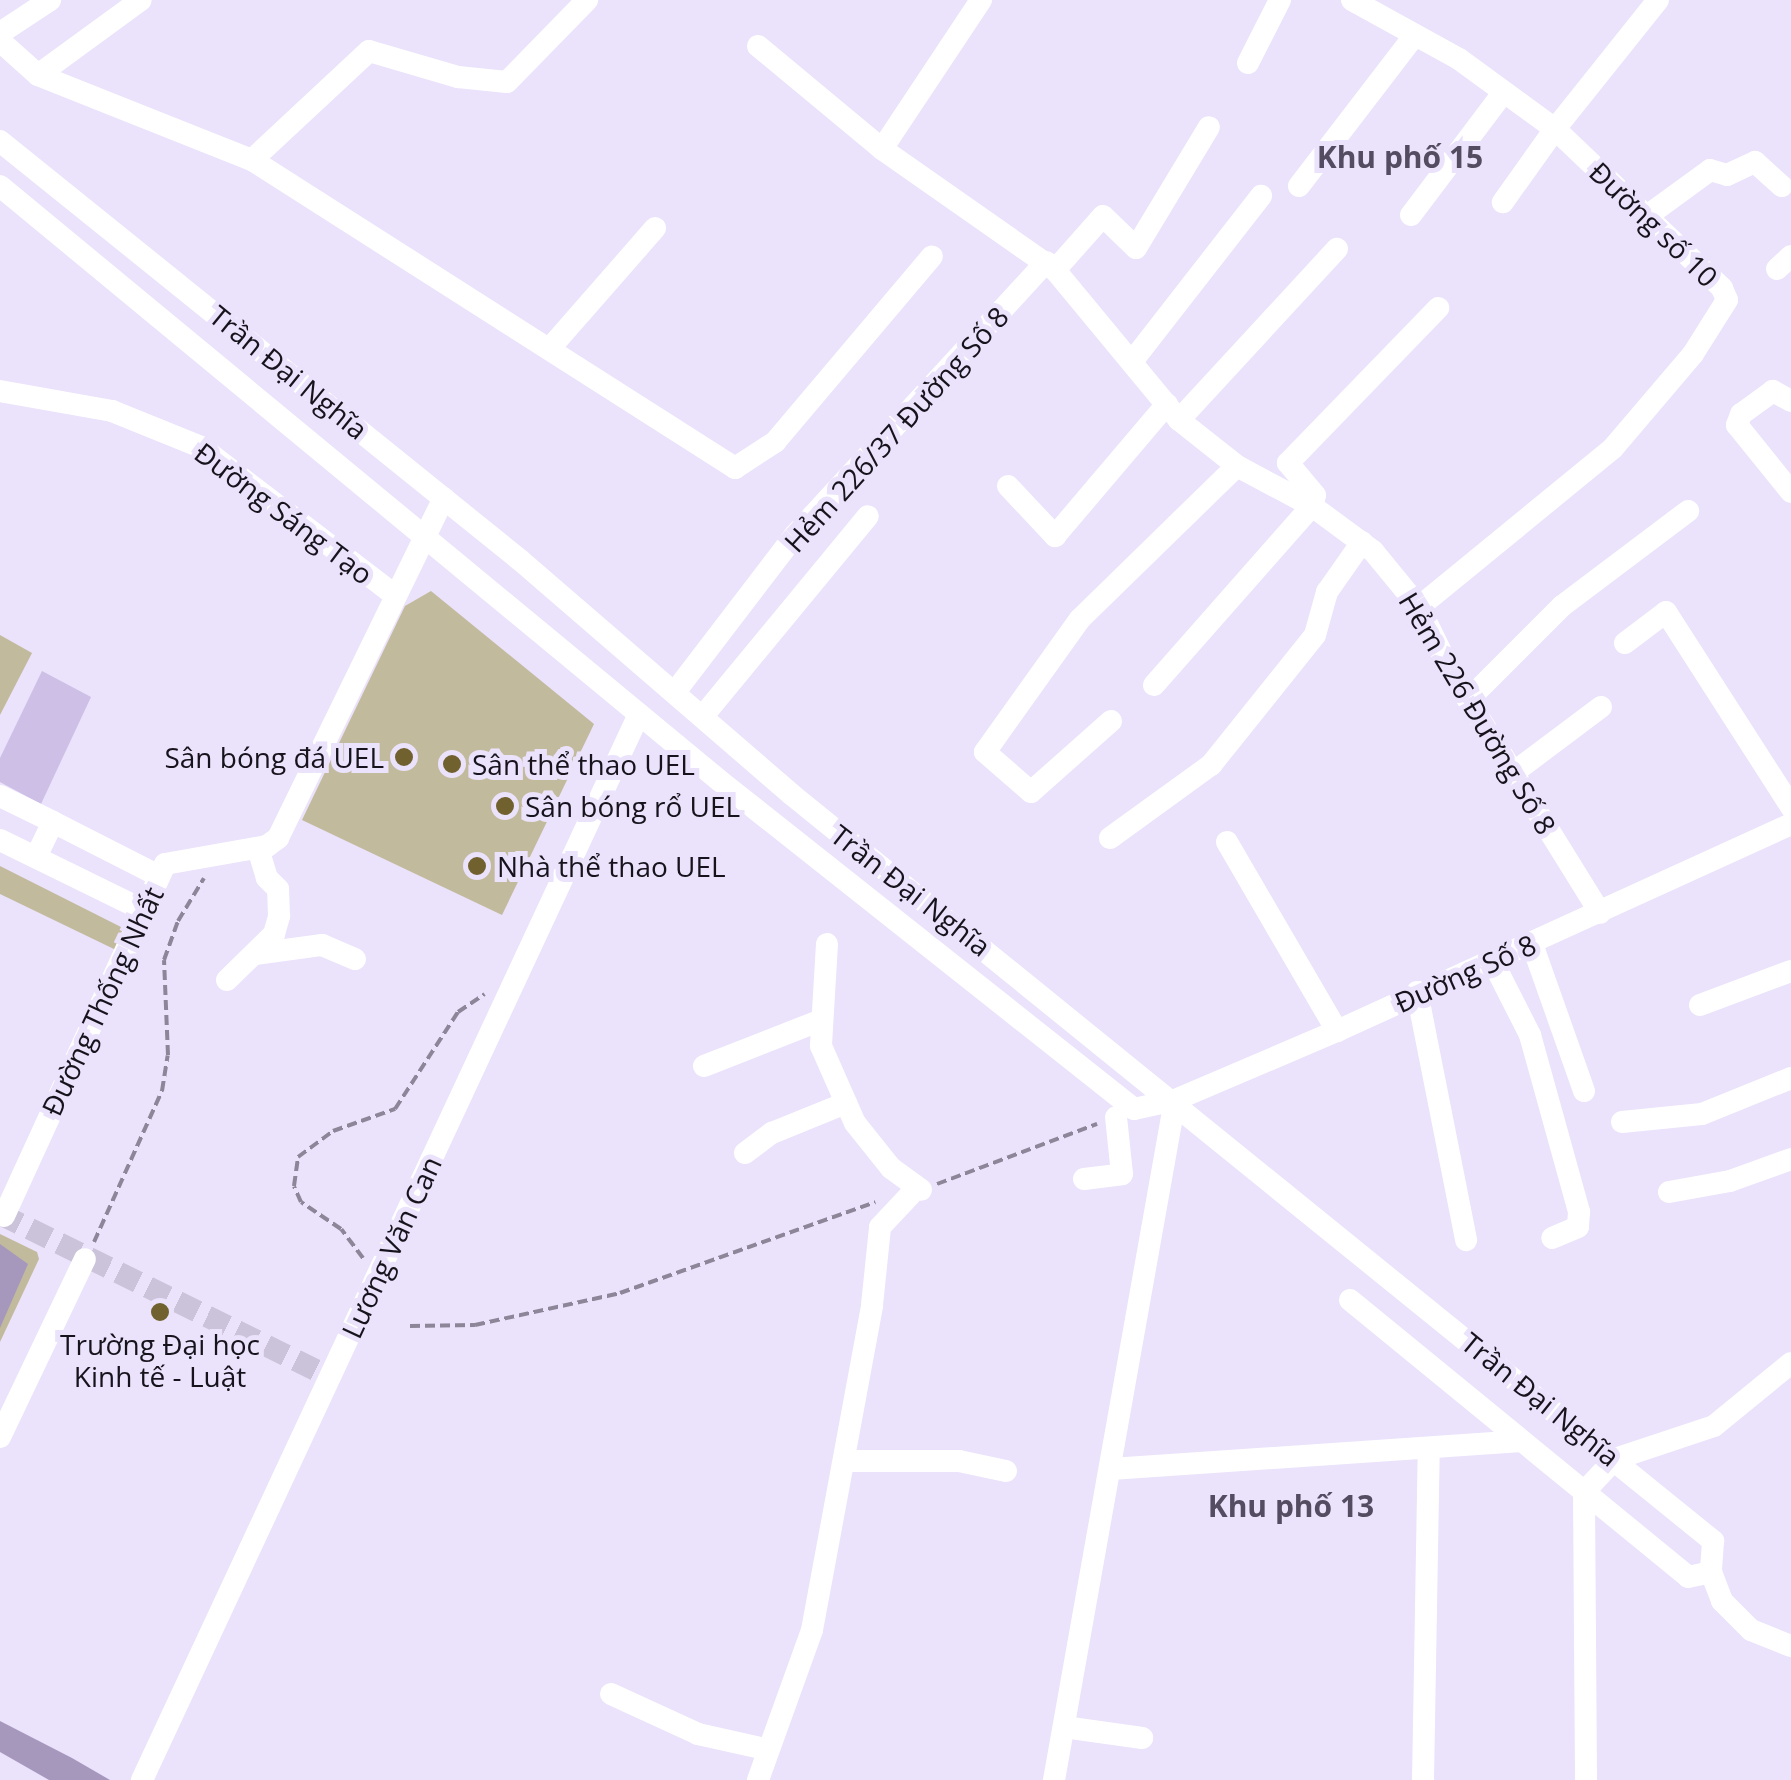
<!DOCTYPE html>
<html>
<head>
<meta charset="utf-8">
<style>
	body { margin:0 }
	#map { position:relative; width:1791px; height:1780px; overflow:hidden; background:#ebe2fb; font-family:"Open Sans",sans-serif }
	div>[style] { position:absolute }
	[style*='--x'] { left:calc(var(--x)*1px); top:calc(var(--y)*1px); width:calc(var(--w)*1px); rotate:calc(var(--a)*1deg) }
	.green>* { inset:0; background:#c2ba9c }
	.water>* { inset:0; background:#a698bd }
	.building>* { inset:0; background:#cdbfe5 }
	.minor-tunnel>* { height:22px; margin-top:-11px; transform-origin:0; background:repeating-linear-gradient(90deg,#cbc3da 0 22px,transparent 0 33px) }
	.path>* { height:4px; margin-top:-2px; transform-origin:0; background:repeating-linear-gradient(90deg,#8c8698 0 10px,transparent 0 15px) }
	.minor>* { height:22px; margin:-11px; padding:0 11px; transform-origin:11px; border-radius:11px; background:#fff }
	.dots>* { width:28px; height:28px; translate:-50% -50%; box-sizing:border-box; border:5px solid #ebe2fb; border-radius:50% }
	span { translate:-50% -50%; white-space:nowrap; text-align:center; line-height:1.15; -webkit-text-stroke:10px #ebe2fb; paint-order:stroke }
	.street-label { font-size:28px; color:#16131c }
	.poi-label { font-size:28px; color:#16131c }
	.right { translate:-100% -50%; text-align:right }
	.left { translate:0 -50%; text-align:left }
	.neighbourhood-label { font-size:30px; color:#544d61; font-weight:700 }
</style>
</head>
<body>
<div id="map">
	<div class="green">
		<i style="clip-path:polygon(431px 591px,594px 724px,502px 915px,302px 820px,405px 606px)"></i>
		<i style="clip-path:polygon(0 635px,32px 653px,0 715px)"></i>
		<i style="clip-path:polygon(0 866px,123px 928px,116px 950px,0 894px)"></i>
		<i style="clip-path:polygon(0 1234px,37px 1252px,39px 1259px,0 1342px)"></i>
	</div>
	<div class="water">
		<i style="clip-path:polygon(0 1244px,28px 1264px,0 1328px)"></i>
		<i style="clip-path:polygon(0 1721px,72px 1758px,110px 1780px,49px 1780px,0 1752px)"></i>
	</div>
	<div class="building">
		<i style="clip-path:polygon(42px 671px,91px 697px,41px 804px,0 782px,0 758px)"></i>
	</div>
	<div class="minor-tunnel">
		<i style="--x:0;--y:1214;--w:368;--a:26.3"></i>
	</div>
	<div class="path">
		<i style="--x:937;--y:1184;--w:171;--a:-20.6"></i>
		<i style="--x:94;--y:1242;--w:166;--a:-65.8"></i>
		<i style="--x:162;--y:1091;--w:36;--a:-81"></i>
		<i style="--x:168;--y:1055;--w:95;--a:-92.4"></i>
		<i style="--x:164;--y:960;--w:41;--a:-70.3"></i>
		<i style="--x:178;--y:921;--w:50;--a:-58.8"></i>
		<i style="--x:363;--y:1258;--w:36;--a:-127"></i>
		<i style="--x:341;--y:1229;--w:48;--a:-146"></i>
		<i style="--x:301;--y:1202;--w:17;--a:-114"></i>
		<i style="--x:294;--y:1186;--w:29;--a:-82"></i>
		<i style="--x:298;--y:1157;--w:44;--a:-36.6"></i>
		<i style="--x:333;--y:1131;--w:66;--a:-19.5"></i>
		<i style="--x:395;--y:1109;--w:116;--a:-57"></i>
		<i style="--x:458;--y:1012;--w:32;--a:-34"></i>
		<i style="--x:410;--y:1326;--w:65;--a:-0.9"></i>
		<i style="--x:475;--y:1325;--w:148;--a:-12.4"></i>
		<i style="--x:620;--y:1293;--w:271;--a:-19.6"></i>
	</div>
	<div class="minor">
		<i style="--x:1352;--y:0;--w:122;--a:28.9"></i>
		<i style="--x:1459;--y:59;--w:119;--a:36.1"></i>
		<i style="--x:1555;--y:129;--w:90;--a:125.5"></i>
		<i style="--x:0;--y:33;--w:60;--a:-33.4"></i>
		<i style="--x:0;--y:41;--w:51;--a:41.8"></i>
		<i style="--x:38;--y:75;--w:230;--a:21.7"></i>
		<i style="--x:252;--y:160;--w:573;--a:32.52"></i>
		<i style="--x:735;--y:468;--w:48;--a:-33"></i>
		<i style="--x:775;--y:442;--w:243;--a:-49.8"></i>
		<i style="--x:758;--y:46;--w:161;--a:39.7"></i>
		<i style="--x:882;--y:149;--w:211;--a:35"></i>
		<i style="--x:1055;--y:270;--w:195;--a:50.4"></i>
		<i style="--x:1179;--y:420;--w:74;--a:38.4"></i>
		<i style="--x:1237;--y:466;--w:85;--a:28.1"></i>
		<i style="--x:1312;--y:506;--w:76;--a:36.4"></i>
		<i style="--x:1373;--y:551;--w:72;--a:50.6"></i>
		<i style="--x:1419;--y:607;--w:75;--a:63.8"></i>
		<i style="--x:1452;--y:674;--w:281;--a:58.2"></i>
		<i style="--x:1248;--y:63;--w:71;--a:-63.1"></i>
		<i style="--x:38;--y:75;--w:127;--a:-36.1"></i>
		<i style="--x:0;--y:141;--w:668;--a:38.86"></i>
		<i style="--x:520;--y:560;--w:358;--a:40.8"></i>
		<i style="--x:791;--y:794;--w:1187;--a:39.01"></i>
		<i style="--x:1713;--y:1541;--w:31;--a:94"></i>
		<i style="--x:1711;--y:1572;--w:31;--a:69"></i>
		<i style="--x:1722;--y:1601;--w:41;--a:45"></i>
		<i style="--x:1751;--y:1630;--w:43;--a:21.8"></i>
		<i style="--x:882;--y:149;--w:179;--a:-56.4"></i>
		<i style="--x:252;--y:160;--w:160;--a:-43"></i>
		<i style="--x:369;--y:51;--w:93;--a:16.3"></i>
		<i style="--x:458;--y:77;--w:49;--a:5.8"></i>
		<i style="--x:507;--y:82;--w:115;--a:-45.7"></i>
		<i style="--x:0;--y:186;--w:934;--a:39.57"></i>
		<i style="--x:720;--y:781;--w:528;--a:38.39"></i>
		<i style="--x:1134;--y:1109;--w:42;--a:-12.4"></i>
		<i style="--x:1175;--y:1100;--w:176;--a:-23.1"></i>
		<i style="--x:1337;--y:1031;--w:499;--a:-24.5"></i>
		<i style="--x:1299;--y:186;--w:190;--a:-52.5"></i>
		<i style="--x:1411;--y:215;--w:153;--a:-53"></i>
		<i style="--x:1647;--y:216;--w:78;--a:-36.1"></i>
		<i style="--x:1710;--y:170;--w:18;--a:16"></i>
		<i style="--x:1727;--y:175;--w:31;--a:-25"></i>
		<i style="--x:1755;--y:162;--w:36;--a:42"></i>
		<i style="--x:1777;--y:269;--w:19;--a:-43"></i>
		<i style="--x:1055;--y:270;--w:72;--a:-48.4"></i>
		<i style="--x:1103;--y:216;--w:46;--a:44.1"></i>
		<i style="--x:1136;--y:248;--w:141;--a:-58.9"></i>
		<i style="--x:551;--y:347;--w:158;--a:-48.8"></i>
		<i style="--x:1134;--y:359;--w:207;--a:-52.1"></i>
		<i style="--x:0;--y:391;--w:114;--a:10.1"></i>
		<i style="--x:112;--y:411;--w:96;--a:22"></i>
		<i style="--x:201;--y:447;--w:242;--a:37.4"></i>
		<i style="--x:1791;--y:401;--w:21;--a:-151"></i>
		<i style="--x:1773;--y:391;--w:39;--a:144"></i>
		<i style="--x:1741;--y:414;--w:12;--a:110"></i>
		<i style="--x:1737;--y:425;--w:86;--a:51.1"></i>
		<i style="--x:1179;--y:420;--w:233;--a:-47.3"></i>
		<i style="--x:1008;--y:486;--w:69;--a:46.8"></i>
		<i style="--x:1055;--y:536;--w:173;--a:-49.7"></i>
		<i style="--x:1419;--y:607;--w:251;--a:-39.3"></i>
		<i style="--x:1613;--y:448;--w:123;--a:-49.6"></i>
		<i style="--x:1693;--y:354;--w:64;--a:-57.8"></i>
		<i style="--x:1727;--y:300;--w:13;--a:-113"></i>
		<i style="--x:1722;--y:288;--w:231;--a:-136.4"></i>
		<i style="--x:1555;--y:129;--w:165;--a:-51.4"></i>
		<i style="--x:1625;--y:643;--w:51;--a:-37.1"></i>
		<i style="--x:1666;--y:612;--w:232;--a:57.3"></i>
		<i style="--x:1154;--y:685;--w:239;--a:-48.6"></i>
		<i style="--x:1312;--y:506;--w:11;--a:-75"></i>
		<i style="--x:1315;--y:495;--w:42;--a:-130.2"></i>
		<i style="--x:1288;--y:463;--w:216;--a:-45.9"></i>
		<i style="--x:675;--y:692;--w:198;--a:-52.6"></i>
		<i style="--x:795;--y:535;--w:371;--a:-47.4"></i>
		<i style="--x:1468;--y:700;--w:133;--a:-45"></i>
		<i style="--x:1562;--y:606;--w:158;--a:-37"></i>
		<i style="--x:703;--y:716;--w:259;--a:-50.5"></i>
		<i style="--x:1111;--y:721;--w:107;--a:138.4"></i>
		<i style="--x:1031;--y:792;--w:61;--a:-139"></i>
		<i style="--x:985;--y:752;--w:163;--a:-54.5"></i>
		<i style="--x:1080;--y:619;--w:219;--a:-44.3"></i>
		<i style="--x:1513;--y:773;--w:110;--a:-36.9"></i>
		<i style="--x:0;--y:796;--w:59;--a:26.1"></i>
		<i style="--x:53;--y:822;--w:39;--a:116"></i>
		<i style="--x:53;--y:822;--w:119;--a:27"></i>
		<i style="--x:1110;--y:838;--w:125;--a:-35.9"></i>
		<i style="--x:1211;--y:765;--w:166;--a:-51.3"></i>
		<i style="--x:1315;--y:635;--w:45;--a:-74.4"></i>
		<i style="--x:1327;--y:592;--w:61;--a:-55"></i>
		<i style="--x:0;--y:840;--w:159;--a:26.1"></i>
		<i style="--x:1227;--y:842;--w:219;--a:59.8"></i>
		<i style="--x:827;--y:944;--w:102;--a:93.4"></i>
		<i style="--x:821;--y:1046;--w:84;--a:66.2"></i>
		<i style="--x:855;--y:1123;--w:58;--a:51.3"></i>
		<i style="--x:891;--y:1168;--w:37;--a:36"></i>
		<i style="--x:1532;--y:944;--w:156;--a:70.5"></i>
		<i style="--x:255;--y:954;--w:68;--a:-7.7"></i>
		<i style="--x:322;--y:945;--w:36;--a:23"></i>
		<i style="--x:1493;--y:962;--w:82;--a:63.1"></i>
		<i style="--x:1530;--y:1035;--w:184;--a:74.5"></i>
		<i style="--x:1579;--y:1212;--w:15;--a:94"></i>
		<i style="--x:1578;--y:1227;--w:28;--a:157"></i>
		<i style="--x:227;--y:980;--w:66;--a:-44.4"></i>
		<i style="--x:274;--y:934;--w:19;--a:-74"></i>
		<i style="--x:279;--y:916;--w:27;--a:-92"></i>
		<i style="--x:278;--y:889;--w:16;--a:-135"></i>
		<i style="--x:267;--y:878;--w:31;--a:-107"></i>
		<i style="--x:1417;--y:992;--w:253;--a:78.8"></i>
		<i style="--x:1700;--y:1005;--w:97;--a:-20.5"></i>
		<i style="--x:704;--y:1066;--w:123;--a:-21.4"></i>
		<i style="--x:1622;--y:1122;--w:80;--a:-5.7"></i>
		<i style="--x:1702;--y:1114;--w:96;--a:-22"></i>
		<i style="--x:745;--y:1153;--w:34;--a:-37"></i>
		<i style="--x:772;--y:1133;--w:80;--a:-22.1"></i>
		<i style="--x:1084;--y:1179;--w:38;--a:-7"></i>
		<i style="--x:1122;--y:1174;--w:57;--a:-96"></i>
		<i style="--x:1669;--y:1192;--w:62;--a:-10.2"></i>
		<i style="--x:1730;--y:1181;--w:65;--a:-19.8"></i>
		<i style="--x:4;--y:1216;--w:387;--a:-65.4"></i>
		<i style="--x:165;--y:864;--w:104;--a:-10"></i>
		<i style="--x:267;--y:846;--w:14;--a:-36"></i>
		<i style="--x:278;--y:838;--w:378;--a:-64"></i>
		<i style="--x:1350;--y:1300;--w:437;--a:39.3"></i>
		<i style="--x:1688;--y:1577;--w:24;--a:-12"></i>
		<i style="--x:0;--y:1437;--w:197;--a:-64.5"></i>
		<i style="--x:845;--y:1461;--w:114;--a:0"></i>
		<i style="--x:959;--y:1461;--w:48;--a:12"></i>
		<i style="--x:1111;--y:1469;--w:412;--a:-3.9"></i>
		<i style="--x:611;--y:1694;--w:96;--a:24.7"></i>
		<i style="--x:698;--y:1734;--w:69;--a:12.6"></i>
		<i style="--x:1064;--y:1727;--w:79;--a:8"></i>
		<i style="--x:142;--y:1780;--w:1176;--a:-65"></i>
		<i style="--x:758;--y:1780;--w:159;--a:-70.2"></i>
		<i style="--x:812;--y:1630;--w:330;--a:-79.5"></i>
		<i style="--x:872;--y:1305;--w:78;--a:-84.1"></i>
		<i style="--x:880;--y:1227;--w:44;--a:-46.8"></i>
		<i style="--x:1054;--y:1780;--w:691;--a:-79.91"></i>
		<i style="--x:1423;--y:1780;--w:332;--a:-89"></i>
		<i style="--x:1586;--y:1780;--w:288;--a:-90.4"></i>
		<i style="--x:1584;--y:1492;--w:45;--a:-46.8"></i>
		<i style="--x:1615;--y:1459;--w:104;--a:-18.4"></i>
		<i style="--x:1714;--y:1426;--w:99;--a:-39.3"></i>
	</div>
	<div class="dots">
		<i style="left:404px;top:757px;background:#70612f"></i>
		<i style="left:452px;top:764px;background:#70612f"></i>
		<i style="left:505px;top:806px;background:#70612f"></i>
		<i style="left:477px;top:866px;background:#70612f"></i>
		<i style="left:160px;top:1312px;background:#70612f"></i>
	</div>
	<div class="street-label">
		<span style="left:1654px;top:224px;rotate:44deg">Đường số 10</span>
		<span style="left:289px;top:372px;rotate:39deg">Trần Đại Nghĩa</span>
		<span style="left:896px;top:429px;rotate:-48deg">Hẻm 226/37 Đường Số 8</span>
		<span style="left:284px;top:513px;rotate:37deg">Đường Sáng Tạo</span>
		<span style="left:1478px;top:713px;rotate:59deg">Hẻm 226 Đường Số 8</span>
		<span style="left:911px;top:890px;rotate:38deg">Trần Đại Nghĩa</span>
		<span style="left:1465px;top:973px;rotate:-24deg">Đường Số 8</span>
		<span style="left:102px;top:1001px;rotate:-65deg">Đường Thống Nhất</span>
		<span style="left:391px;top:1247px;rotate:-65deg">Lương Văn Can</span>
		<span style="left:1541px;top:1399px;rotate:39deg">Trần Đại Nghĩa</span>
	</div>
	<div class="poi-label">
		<span class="right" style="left:384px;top:757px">Sân bóng đá UEL</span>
		<span class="left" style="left:472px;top:764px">Sân thể thao UEL</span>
		<span class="left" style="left:525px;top:806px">Sân bóng rổ UEL</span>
		<span class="left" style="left:497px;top:866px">Nhà thể thao UEL</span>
		<span style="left:160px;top:1360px">Trường Đại học<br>Kinh tế - Luật</span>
	</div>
	<div class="neighbourhood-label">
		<span style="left:1400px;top:157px">Khu phố 15</span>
		<span style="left:1291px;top:1506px">Khu phố 13</span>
	</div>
</div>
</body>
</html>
